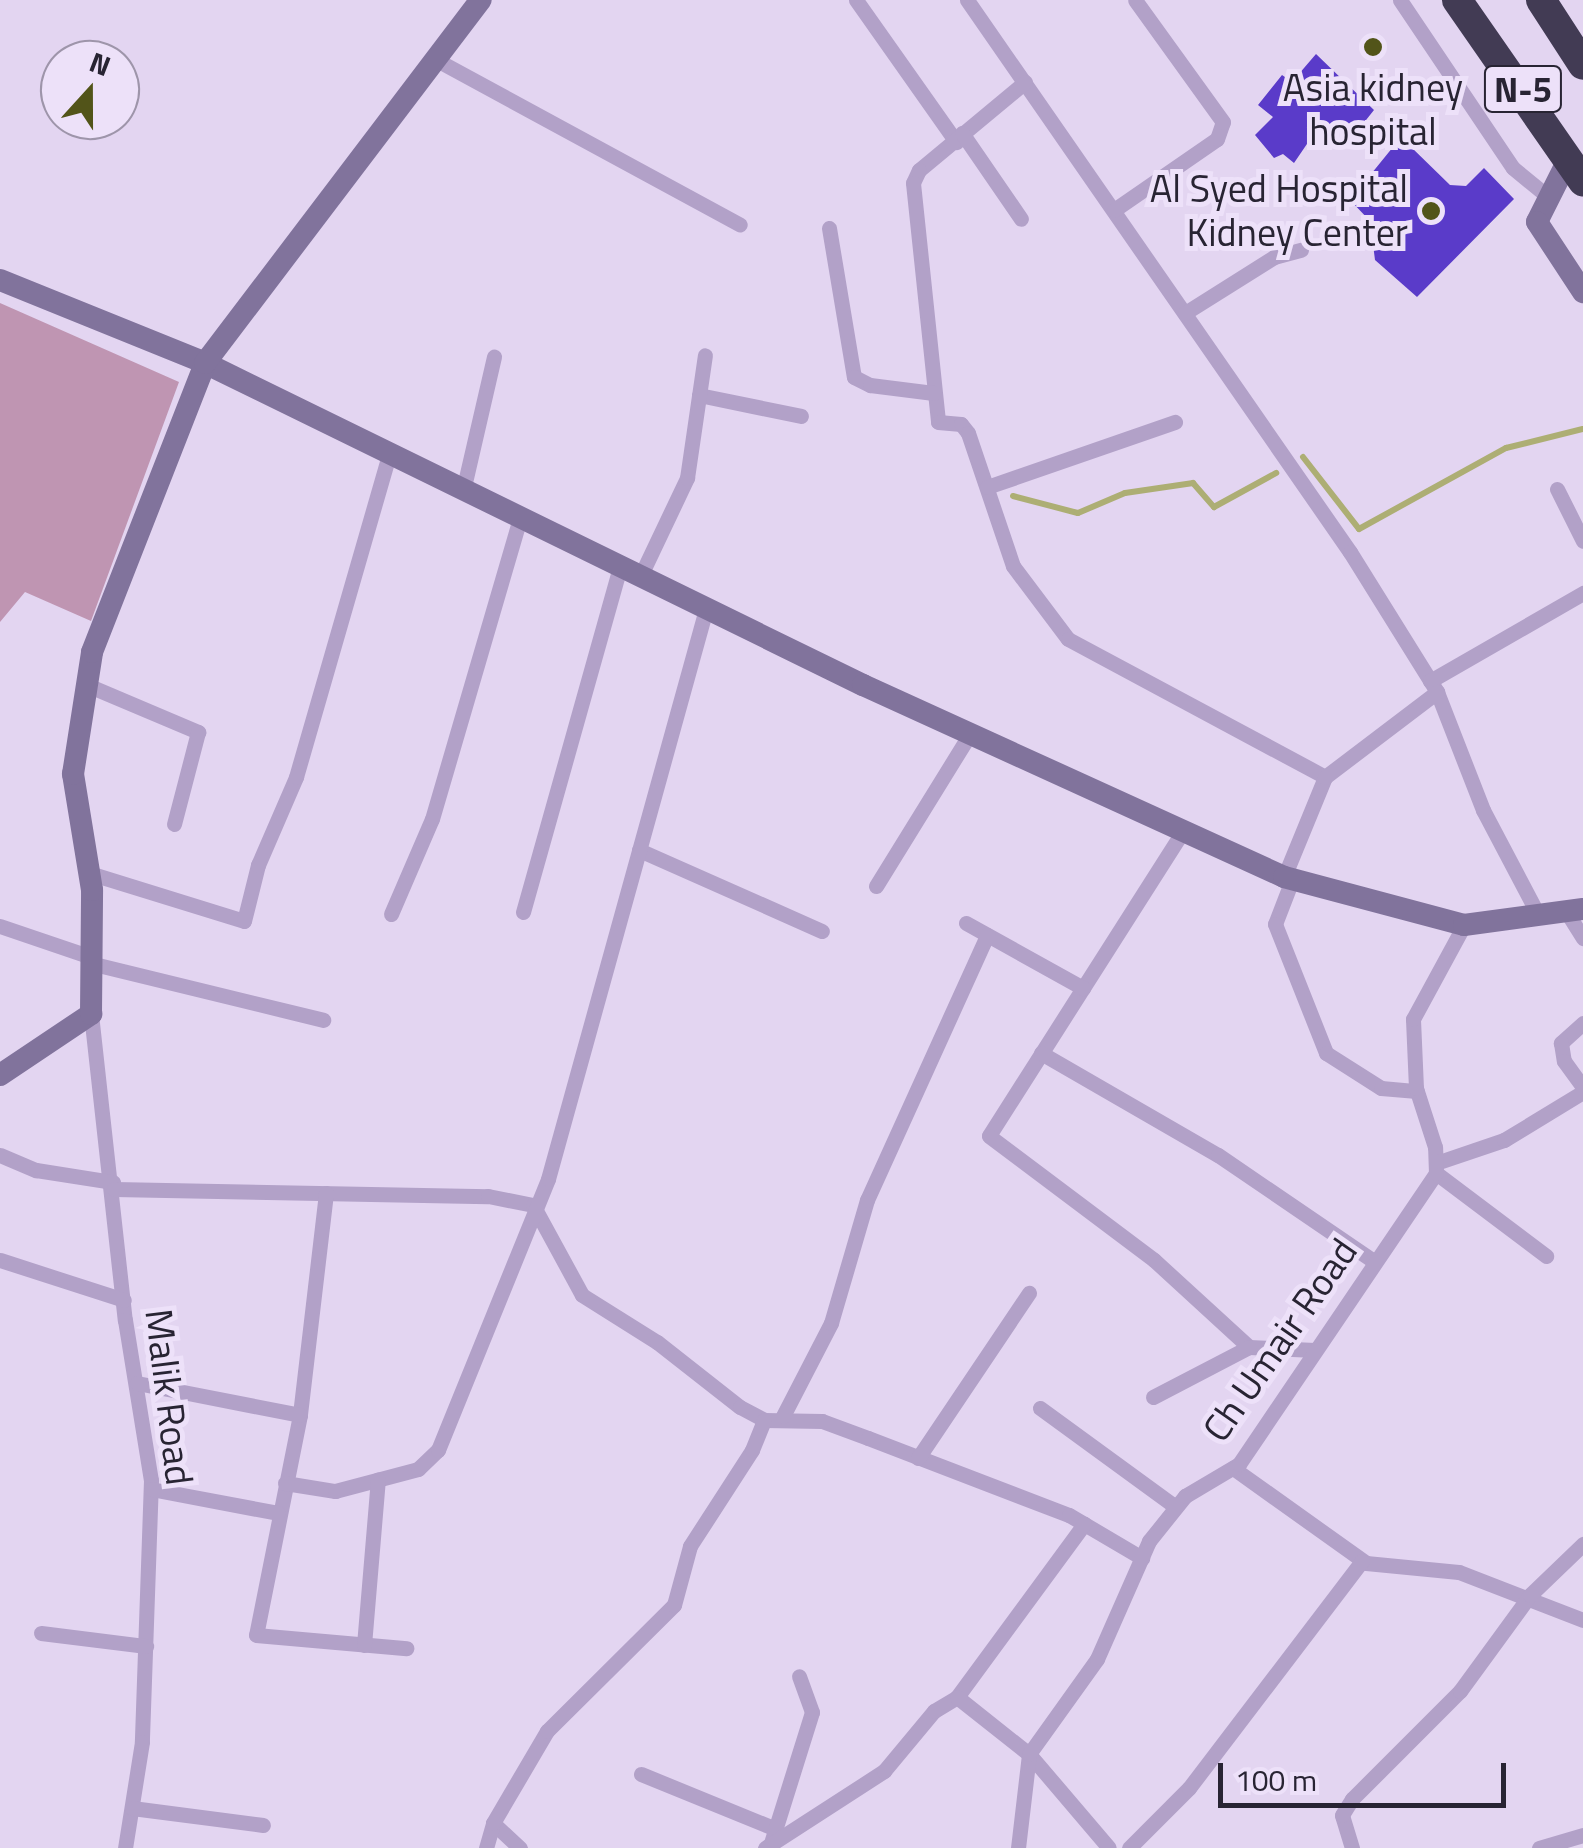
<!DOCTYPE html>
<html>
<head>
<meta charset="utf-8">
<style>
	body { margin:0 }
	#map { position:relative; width:1583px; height:1848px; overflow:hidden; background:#e3d5f1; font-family:"Titillium Web",sans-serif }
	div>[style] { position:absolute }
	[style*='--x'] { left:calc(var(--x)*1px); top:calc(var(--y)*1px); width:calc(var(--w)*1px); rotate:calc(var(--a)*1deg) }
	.green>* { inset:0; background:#bf95b2 }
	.stream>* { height:6px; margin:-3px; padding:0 3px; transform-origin:3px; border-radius:3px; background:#adae74 }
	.building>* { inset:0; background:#5a3bc9 }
	.street>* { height:15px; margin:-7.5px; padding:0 7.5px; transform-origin:7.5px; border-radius:7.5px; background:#b2a1c8 }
	.secondary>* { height:22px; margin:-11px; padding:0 11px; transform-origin:11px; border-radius:11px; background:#81739c }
	.highway>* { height:30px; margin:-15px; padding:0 15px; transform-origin:15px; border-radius:15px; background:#423b54 }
	.dots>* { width:28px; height:28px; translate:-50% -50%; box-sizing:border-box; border:5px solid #ede1f9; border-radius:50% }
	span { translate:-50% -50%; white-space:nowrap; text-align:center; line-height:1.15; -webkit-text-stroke:10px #ede1f9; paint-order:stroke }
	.shield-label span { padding:2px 8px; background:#ede1f9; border:2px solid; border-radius:8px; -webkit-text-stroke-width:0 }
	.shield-label { font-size:35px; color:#282433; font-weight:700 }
	.poi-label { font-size:38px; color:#282433 }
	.right { translate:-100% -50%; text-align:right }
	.street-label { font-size:38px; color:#282433 }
	.north { position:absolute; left:40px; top:40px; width:100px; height:100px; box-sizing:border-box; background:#ede1f9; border:2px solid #9e95aa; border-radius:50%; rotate:21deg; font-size:28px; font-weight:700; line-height:40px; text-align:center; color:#282433 }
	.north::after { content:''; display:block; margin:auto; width:35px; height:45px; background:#525419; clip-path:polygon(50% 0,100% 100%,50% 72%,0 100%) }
	.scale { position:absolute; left:1218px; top:1763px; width:288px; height:45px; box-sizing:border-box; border:5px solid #282433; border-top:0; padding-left:12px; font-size:30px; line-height:35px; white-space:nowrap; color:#282433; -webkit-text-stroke:8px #ede1f9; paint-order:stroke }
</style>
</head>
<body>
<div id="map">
	<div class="green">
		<i style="clip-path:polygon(0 303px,179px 382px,91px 621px,25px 592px,0 622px)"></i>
	</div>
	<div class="stream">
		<i style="--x:1303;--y:457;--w:91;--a:52.1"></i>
		<i style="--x:1359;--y:529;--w:168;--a:-28.9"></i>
		<i style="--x:1506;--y:448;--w:79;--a:-13.9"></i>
		<i style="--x:1013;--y:496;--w:67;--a:14.7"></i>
		<i style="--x:1078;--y:513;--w:51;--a:-23.1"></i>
		<i style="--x:1125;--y:493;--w:69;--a:-8.4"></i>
		<i style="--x:1193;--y:483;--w:32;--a:49"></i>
		<i style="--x:1214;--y:507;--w:71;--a:-28.7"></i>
	</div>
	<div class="building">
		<i style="clip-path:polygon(1316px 54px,1374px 110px,1351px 139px,1333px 126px,1323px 140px,1309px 141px,1294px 163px,1283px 154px,1274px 158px,1255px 135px,1273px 117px,1258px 105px,1282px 75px,1292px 82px)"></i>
		<i style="clip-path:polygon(1409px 145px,1450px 185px,1466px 186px,1484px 168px,1514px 199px,1417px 297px,1375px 260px,1370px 221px,1350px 200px,1393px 147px)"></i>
	</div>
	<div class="street">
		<i style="--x:856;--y:0;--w:174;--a:54.8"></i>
		<i style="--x:967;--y:0;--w:672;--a:55.25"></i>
		<i style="--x:1350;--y:552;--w:165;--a:58.1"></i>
		<i style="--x:1437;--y:692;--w:127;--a:68.7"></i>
		<i style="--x:1483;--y:810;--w:120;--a:62.2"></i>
		<i style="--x:1400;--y:0;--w:202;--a:56.1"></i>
		<i style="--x:1513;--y:168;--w:43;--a:39.3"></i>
		<i style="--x:433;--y:58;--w:349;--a:28.5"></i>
		<i style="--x:1025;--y:82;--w:138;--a:140.3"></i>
		<i style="--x:919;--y:170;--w:14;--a:115"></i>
		<i style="--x:913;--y:183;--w:240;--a:84"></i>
		<i style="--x:938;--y:422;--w:23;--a:5"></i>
		<i style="--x:961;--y:424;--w:11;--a:52"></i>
		<i style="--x:968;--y:433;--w:140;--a:71.3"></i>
		<i style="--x:1013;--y:566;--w:91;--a:53"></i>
		<i style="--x:1068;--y:639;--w:292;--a:28.2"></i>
		<i style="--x:962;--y:133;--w:104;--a:55.5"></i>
		<i style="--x:1114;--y:210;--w:125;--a:-34.6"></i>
		<i style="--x:1217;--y:139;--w:18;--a:-71"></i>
		<i style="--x:1223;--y:122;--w:150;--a:-125.8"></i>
		<i style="--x:829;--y:228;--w:151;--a:80.5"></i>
		<i style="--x:854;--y:377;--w:18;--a:27"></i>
		<i style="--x:870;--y:385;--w:64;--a:7.2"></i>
		<i style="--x:1185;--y:313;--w:105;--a:-32.2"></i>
		<i style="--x:1274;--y:257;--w:28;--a:-15"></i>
		<i style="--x:699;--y:395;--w:104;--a:11.6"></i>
		<i style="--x:987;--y:487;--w:199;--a:-19.1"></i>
		<i style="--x:1557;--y:489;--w:58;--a:63.4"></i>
		<i style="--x:463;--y:491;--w:138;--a:-77"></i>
		<i style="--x:640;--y:577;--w:110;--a:-64.6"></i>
		<i style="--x:687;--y:478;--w:124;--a:-81.7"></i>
		<i style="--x:1430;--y:681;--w:177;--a:-29.9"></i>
		<i style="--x:87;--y:685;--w:121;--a:22.9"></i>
		<i style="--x:198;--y:732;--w:95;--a:104.6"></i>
		<i style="--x:1183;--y:831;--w:361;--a:122.5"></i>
		<i style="--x:989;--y:1136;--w:206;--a:36.9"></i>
		<i style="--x:1154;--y:1260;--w:129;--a:42.5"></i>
		<i style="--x:1249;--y:1347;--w:66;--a:2.6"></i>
		<i style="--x:639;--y:850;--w:200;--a:23.9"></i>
		<i style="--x:89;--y:873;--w:162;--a:17.2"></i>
		<i style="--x:244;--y:921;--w:58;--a:-76"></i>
		<i style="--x:258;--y:865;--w:96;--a:-66.6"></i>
		<i style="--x:296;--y:777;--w:335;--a:-73.9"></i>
		<i style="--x:1284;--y:877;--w:108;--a:-67.7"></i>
		<i style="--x:1325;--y:777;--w:141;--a:-37.2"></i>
		<i style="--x:1292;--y:880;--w:47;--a:111.1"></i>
		<i style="--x:1275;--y:924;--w:139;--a:68.4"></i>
		<i style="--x:1326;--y:1053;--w:65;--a:32.5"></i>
		<i style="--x:1381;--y:1088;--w:36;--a:5"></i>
		<i style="--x:876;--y:886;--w:179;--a:-58.3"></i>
		<i style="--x:1566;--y:911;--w:32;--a:58"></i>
		<i style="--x:523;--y:912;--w:358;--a:-74.3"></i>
		<i style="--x:391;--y:914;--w:103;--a:-66.7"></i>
		<i style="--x:432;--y:819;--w:313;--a:-73.7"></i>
		<i style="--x:966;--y:923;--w:134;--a:29.1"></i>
		<i style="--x:0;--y:926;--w:99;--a:18.8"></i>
		<i style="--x:94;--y:964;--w:236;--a:13.7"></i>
		<i style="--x:91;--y:1014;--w:308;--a:83.7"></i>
		<i style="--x:125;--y:1320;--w:162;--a:80.8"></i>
		<i style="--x:151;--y:1480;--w:262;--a:92"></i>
		<i style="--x:142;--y:1742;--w:107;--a:99.1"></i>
		<i style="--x:1583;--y:1023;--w:30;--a:138"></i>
		<i style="--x:1561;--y:1043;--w:18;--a:81"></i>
		<i style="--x:1564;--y:1061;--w:32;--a:54"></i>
		<i style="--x:1041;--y:1053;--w:204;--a:30"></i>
		<i style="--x:1218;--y:1155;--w:190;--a:34.3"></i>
		<i style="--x:0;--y:1155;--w:39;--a:23"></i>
		<i style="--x:36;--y:1170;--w:78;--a:8.9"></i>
		<i style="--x:1436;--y:1163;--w:72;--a:-18.7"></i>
		<i style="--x:1504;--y:1140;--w:92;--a:-31.3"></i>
		<i style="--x:1436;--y:1173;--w:138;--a:37"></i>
		<i style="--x:114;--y:1189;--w:374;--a:1.1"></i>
		<i style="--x:488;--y:1196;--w:46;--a:11.3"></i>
		<i style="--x:326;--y:1193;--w:224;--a:96.7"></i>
		<i style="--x:300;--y:1415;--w:224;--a:101.3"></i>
		<i style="--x:256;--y:1635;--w:151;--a:5"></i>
		<i style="--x:533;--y:1205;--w:102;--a:61.4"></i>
		<i style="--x:582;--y:1295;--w:89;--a:32.1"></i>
		<i style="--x:657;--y:1342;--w:105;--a:38.1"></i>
		<i style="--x:740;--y:1407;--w:27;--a:28"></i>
		<i style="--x:764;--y:1420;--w:58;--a:1"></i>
		<i style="--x:822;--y:1421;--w:49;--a:20.3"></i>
		<i style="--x:868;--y:1438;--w:215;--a:21"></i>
		<i style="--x:1069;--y:1515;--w:85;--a:30.5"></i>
		<i style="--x:0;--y:1260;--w:130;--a:17.9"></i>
		<i style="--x:137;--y:1383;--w:166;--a:11.1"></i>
		<i style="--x:1153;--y:1397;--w:108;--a:-27.5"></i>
		<i style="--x:1040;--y:1408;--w:168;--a:36.1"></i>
		<i style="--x:783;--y:1416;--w:105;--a:-62.7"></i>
		<i style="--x:831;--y:1323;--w:128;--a:-73.7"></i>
		<i style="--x:867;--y:1200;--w:291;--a:-65.6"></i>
		<i style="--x:918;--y:1458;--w:199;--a:-56.1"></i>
		<i style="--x:1233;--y:1468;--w:163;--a:35.5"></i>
		<i style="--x:1366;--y:1563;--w:93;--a:5.5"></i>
		<i style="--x:1459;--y:1572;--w:133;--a:21.2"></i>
		<i style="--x:285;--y:1483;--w:51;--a:9.1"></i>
		<i style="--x:335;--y:1491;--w:86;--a:-14.8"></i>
		<i style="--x:418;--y:1469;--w:28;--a:-44"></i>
		<i style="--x:438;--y:1450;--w:292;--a:-67.9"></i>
		<i style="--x:548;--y:1179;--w:591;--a:-74.51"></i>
		<i style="--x:151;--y:1489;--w:129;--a:10.7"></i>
		<i style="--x:41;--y:1633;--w:106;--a:7.1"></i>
		<i style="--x:364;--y:1645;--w:166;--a:-85.2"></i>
		<i style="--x:957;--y:1697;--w:215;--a:-53.7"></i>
		<i style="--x:641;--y:1774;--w:146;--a:22.2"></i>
		<i style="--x:132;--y:1808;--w:132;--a:7.4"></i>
		<i style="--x:493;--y:1823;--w:37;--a:43"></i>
		<i style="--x:771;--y:1843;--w:137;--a:-72.6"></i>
		<i style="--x:812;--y:1712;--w:38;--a:-110"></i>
		<i style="--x:486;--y:1848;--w:26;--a:-74"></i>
		<i style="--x:493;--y:1823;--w:107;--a:-59.6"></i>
		<i style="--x:547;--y:1731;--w:179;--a:-44.8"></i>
		<i style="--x:674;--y:1605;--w:61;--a:-74.8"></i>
		<i style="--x:690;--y:1546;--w:114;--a:-57.1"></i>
		<i style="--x:752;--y:1450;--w:32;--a:-68"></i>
		<i style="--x:765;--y:1848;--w:142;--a:-32.9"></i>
		<i style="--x:884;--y:1771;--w:78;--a:-50.2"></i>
		<i style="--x:934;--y:1711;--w:27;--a:-31"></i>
		<i style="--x:957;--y:1697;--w:92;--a:38.4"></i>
		<i style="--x:1029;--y:1754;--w:123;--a:49.6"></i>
		<i style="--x:1018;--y:1848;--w:95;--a:-83.3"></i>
		<i style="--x:1029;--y:1754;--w:117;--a:-54.4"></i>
		<i style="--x:1097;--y:1659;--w:129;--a:-66.2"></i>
		<i style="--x:1149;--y:1541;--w:58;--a:-51.3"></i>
		<i style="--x:1185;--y:1496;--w:63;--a:-30.7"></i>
		<i style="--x:1239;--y:1464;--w:351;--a:-55.9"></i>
		<i style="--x:1436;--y:1173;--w:26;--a:-92"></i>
		<i style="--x:1435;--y:1147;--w:62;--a:-107.9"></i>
		<i style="--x:1416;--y:1088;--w:69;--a:-92.5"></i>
		<i style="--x:1413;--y:1019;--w:107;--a:-61.5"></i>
		<i style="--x:1129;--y:1848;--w:85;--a:-45"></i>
		<i style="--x:1189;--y:1788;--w:285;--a:-52.7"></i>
		<i style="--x:1352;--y:1848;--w:34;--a:-107"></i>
		<i style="--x:1342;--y:1815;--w:19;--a:-58"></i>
		<i style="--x:1352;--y:1799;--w:153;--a:-45"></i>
		<i style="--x:1460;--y:1691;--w:119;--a:-53.9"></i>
		<i style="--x:1530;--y:1595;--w:74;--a:-43.9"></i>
		<i style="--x:1539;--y:1848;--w:46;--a:-16.5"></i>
	</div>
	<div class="secondary">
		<i style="--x:1568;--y:160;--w:69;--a:116.6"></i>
		<i style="--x:1537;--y:222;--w:84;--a:56.7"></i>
		<i style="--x:0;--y:280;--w:221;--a:22"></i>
		<i style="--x:205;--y:363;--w:733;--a:26.08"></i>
		<i style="--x:863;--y:685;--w:463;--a:24.5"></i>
		<i style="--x:1284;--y:877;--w:186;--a:14.9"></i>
		<i style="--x:1464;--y:925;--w:120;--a:-7.7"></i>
		<i style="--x:0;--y:1075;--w:110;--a:-33.8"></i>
		<i style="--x:91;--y:1014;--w:124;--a:-89.5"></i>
		<i style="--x:92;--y:890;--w:118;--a:-99.3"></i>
		<i style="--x:73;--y:774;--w:123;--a:-81.1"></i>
		<i style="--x:92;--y:652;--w:310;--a:-68.6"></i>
		<i style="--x:205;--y:363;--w:456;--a:-52.8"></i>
	</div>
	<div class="highway">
		<i style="--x:1457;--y:0;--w:221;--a:55.2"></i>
		<i style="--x:1541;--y:0;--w:77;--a:57.1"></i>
	</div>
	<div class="dots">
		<i style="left:1373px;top:47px;background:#525419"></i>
		<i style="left:1431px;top:211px;background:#525419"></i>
	</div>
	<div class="shield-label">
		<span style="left:1523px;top:89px">N-5</span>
	</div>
	<div class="poi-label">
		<span style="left:1373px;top:110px">Asia kidney<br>hospital</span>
		<span class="right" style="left:1408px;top:211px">Al Syed Hospital<br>Kidney Center</span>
	</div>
	<div class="street-label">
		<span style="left:1280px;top:1340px;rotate:-55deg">Ch Umair Road</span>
		<span style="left:169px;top:1397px;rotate:83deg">Malik Road</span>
	</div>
	<div class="north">N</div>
	<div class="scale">100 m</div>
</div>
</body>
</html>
